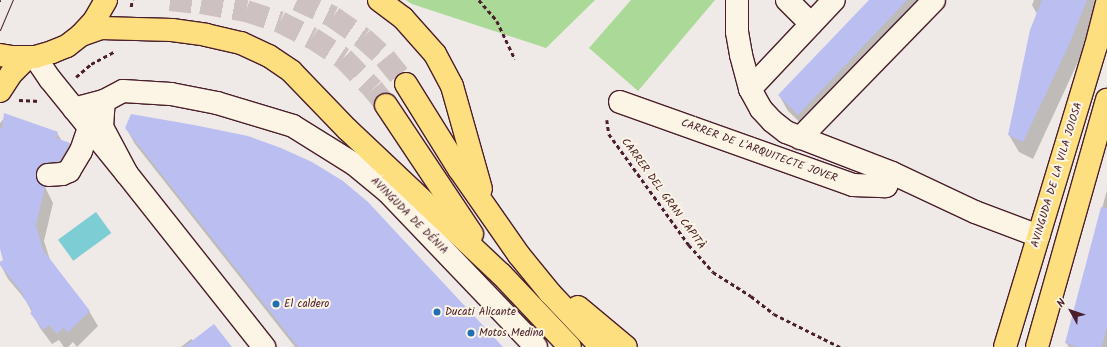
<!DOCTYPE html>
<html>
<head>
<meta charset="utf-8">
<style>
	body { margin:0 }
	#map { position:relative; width:1107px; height:347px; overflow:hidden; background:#efeae7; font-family:Kalam,sans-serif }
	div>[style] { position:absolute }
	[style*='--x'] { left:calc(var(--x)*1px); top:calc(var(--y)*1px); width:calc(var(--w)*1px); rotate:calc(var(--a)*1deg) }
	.green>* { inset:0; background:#abd998 }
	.water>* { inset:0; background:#7ccdd4; transform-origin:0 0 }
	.shadow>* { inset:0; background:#0003 }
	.building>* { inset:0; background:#bbbef0 }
	.major-tunnel>* { height:22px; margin-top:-11px; transform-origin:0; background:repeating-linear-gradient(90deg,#cec1c1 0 22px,transparent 0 33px) }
	.path>* { height:2.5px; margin-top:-1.25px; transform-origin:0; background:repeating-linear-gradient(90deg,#4a1f2b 0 4px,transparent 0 7px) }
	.roads { filter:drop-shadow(1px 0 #4a1f2b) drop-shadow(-1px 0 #4a1f2b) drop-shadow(0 1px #4a1f2b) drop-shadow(0 -1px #4a1f2b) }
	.minor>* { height:22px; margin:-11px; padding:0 11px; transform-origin:11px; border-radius:11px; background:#fcf5e5 }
	.major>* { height:22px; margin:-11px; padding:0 11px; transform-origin:11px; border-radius:11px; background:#fedf80 }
	.tram>* { height:1px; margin:-0.5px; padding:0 0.5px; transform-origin:0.5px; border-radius:0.5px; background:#4a1f2b }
	.dots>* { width:11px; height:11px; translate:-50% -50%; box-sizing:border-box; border:2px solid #fcf5e5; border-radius:50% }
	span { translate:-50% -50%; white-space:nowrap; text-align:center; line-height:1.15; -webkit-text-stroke:4px #fcf5e5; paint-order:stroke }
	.street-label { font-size:11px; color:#4a1f2b }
	.poi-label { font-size:11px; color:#4a1f2b }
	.left { translate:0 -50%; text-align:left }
	.north { position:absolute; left:1051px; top:291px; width:40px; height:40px; -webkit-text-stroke:3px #fcf5e5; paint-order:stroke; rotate:310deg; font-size:11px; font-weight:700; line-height:16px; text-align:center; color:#4a1f2b }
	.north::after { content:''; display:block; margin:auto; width:14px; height:18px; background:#4a1f2b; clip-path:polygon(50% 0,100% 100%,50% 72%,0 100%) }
</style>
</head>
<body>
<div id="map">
	<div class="green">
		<i style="clip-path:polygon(406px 0,595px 0,546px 48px,412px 4px)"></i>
		<i style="clip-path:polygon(631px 0,715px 0,638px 91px,589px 48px)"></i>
	</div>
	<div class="water">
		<i style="left:96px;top:212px;width:26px;height:47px;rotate:54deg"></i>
	</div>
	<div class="shadow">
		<i style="clip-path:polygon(871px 0,932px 0,808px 130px,788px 111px,779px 95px)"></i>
		<i style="clip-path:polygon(1034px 0,1102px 0,1077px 64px,1033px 159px,1019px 152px,1009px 135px,1037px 14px,1032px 5px)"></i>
		<i style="clip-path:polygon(7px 115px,57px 133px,62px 141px,70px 144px,78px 159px,50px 179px,45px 187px,53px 203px,44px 241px,50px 260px,89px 311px,98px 326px,77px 347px,73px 342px,68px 347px,64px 347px,59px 340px,52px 344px,40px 328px,25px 299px,8px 279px,0 264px,4px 260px,0 245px,0 123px)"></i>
		<i style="clip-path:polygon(126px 128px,502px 347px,295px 347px,135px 144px)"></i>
		<i style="clip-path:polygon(1107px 190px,1107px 347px,1069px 347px,1066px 343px)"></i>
		<i style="clip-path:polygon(191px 339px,194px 341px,230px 347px,181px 347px)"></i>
	</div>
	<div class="building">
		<i style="clip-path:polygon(869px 0,907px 0,798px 115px,778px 95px)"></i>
		<i style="clip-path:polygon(1042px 0,1087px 0,1068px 47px,1023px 142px,1008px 135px,1030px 30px)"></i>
		<i style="clip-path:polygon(4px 113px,58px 132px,56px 138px,70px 143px,60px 161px,41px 164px,37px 169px,36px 176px,38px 182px,45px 187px,36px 225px,43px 250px,90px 311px,67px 333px,64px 327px,57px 334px,49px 325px,43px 330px,30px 313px,33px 311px,22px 296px,24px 295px,0 265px,0 262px,3px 260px,0 249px,0 128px,2px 129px)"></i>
		<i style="clip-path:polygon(131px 114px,194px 125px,248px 136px,281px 148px,312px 162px,343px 181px,368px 202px,503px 347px,298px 347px,125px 128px)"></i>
		<i style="clip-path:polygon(1101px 207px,1107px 208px,1107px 327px,1102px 347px,1078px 347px,1065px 343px)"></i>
		<i style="clip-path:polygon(214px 324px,232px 347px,184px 347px)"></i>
	</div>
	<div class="major-tunnel">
		<i style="--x:170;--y:0;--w:31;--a:6"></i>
		<i style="--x:201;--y:3;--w:46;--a:10.1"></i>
		<i style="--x:246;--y:11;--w:36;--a:18"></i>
		<i style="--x:280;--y:22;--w:36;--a:27"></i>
		<i style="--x:312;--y:38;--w:37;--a:33"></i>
		<i style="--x:343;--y:58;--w:43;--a:45.9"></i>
		<i style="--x:373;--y:89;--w:21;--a:51"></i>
		<i style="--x:297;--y:0;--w:40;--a:25"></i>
		<i style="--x:333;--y:17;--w:37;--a:35"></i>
		<i style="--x:363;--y:38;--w:30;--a:42"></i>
		<i style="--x:385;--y:58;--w:33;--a:51"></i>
	</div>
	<div class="path">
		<i style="--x:479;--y:0;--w:28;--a:49"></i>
		<i style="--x:497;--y:21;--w:42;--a:64.7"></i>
		<i style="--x:131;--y:7;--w:7;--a:-82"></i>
		<i style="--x:76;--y:77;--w:20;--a:-41"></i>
		<i style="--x:91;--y:64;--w:27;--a:-28"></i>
		<i style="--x:19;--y:100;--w:21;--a:3"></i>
		<i style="--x:607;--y:120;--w:14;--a:82"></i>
		<i style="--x:609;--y:134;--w:137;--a:54.2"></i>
		<i style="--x:689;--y:245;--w:36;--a:48"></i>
		<i style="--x:713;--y:272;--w:45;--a:32.3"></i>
		<i style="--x:751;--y:296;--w:29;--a:38"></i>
		<i style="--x:774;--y:314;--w:74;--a:26.6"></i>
	</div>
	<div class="roads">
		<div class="minor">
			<i style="--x:737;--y:0;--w:32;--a:90"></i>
			<i style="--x:737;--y:32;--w:23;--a:80"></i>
			<i style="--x:741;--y:55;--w:35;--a:75"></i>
			<i style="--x:750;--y:89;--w:23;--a:61"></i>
			<i style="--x:761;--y:109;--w:16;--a:47"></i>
			<i style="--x:772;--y:121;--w:18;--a:38"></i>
			<i style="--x:786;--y:132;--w:114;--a:21.1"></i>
			<i style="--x:892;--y:173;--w:92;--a:25.2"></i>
			<i style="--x:975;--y:212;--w:68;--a:20.6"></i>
			<i style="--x:787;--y:0;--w:34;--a:45"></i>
			<i style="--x:35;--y:57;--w:27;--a:56"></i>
			<i style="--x:50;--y:79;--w:122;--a:51"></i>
			<i style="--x:127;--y:174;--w:53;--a:-118"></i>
			<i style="--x:102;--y:127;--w:26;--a:-86"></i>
			<i style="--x:750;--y:89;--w:122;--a:-46.7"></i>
			<i style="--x:620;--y:102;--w:247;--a:19.6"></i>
			<i style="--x:853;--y:185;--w:33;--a:2"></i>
			<i style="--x:886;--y:186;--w:14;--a:-65"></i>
			<i style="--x:74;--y:109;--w:31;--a:-15"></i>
			<i style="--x:104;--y:101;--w:21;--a:-28"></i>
			<i style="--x:123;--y:91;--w:48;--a:3.6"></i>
			<i style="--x:171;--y:94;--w:47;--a:11.1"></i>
			<i style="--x:217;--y:103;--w:79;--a:16.8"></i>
			<i style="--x:293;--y:126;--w:72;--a:31.9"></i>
			<i style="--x:354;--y:164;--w:44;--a:39.5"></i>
			<i style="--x:388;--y:192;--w:214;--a:46.3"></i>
			<i style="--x:800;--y:138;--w:192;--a:-45.8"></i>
			<i style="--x:127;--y:174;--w:221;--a:51.6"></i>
			<i style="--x:48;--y:175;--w:14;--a:-4"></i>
			<i style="--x:62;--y:174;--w:8;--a:-23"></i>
			<i style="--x:69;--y:171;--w:23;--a:-59"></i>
			<i style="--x:81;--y:151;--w:24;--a:-71"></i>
		</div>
		<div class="major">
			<i style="--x:379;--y:0;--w:30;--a:37"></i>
			<i style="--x:403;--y:18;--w:48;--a:48.4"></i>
			<i style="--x:435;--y:54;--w:36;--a:62"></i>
			<i style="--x:452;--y:86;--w:107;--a:74.3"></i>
			<i style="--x:81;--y:35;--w:21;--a:-19"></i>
			<i style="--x:101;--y:28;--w:71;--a:1.6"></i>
			<i style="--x:172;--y:30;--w:34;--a:8"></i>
			<i style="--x:206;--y:35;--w:36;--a:13"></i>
			<i style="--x:241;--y:43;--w:31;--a:25"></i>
			<i style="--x:269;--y:56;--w:27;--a:34"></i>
			<i style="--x:291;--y:71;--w:81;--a:46"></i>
			<i style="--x:347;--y:129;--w:212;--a:43.3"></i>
			<i style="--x:501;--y:274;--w:100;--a:46.6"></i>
			<i style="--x:0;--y:55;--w:11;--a:10"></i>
			<i style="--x:11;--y:57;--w:24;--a:0"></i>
			<i style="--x:35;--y:57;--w:18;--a:-16"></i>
			<i style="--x:52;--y:52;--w:16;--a:-22"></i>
			<i style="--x:67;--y:46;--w:18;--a:-38"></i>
			<i style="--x:81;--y:35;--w:19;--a:-47"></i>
			<i style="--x:94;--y:21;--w:24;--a:-60"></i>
			<i style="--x:406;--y:84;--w:100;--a:58.1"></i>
			<i style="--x:459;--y:169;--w:105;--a:55.1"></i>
			<i style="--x:519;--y:255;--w:49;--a:50.8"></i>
			<i style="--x:550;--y:293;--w:74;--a:46.6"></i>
			<i style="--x:0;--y:91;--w:20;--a:-57"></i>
			<i style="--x:11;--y:74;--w:23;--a:-45"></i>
			<i style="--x:386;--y:105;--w:155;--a:56.3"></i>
			<i style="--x:578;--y:307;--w:62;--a:39.8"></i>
			<i style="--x:1005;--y:347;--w:314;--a:-73.2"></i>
			<i style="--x:1096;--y:46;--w:44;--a:-75.7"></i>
			<i style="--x:1037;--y:347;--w:257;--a:-74.2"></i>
		</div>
	</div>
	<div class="tram">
		<i style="--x:0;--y:1;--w:1;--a:-90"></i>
		<i style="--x:0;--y:30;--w:33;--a:-67"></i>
	</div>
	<div class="dots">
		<i style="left:276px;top:304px;background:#1f6fb2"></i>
		<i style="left:437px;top:312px;background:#1f6fb2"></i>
		<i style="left:471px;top:333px;background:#1f6fb2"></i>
	</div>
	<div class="street-label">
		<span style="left:759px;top:151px;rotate:20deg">CARRER DE L'ARQUITECTE JOVER</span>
		<span style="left:1057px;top:175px;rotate:-73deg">AVINGUDA DE LA VILA JOIOSA</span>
		<span style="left:663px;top:194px;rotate:54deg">CARRER DEL GRAN CAPITÀ</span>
		<span style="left:409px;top:216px;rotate:45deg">AVINGUDA DE DÉNIA</span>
	</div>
	<div class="poi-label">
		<span class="left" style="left:284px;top:304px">El caldero</span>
		<span class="left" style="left:445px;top:312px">Ducati Alicante</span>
		<span class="left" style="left:479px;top:333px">Motos Medina</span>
	</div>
	<div class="north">N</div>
</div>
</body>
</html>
